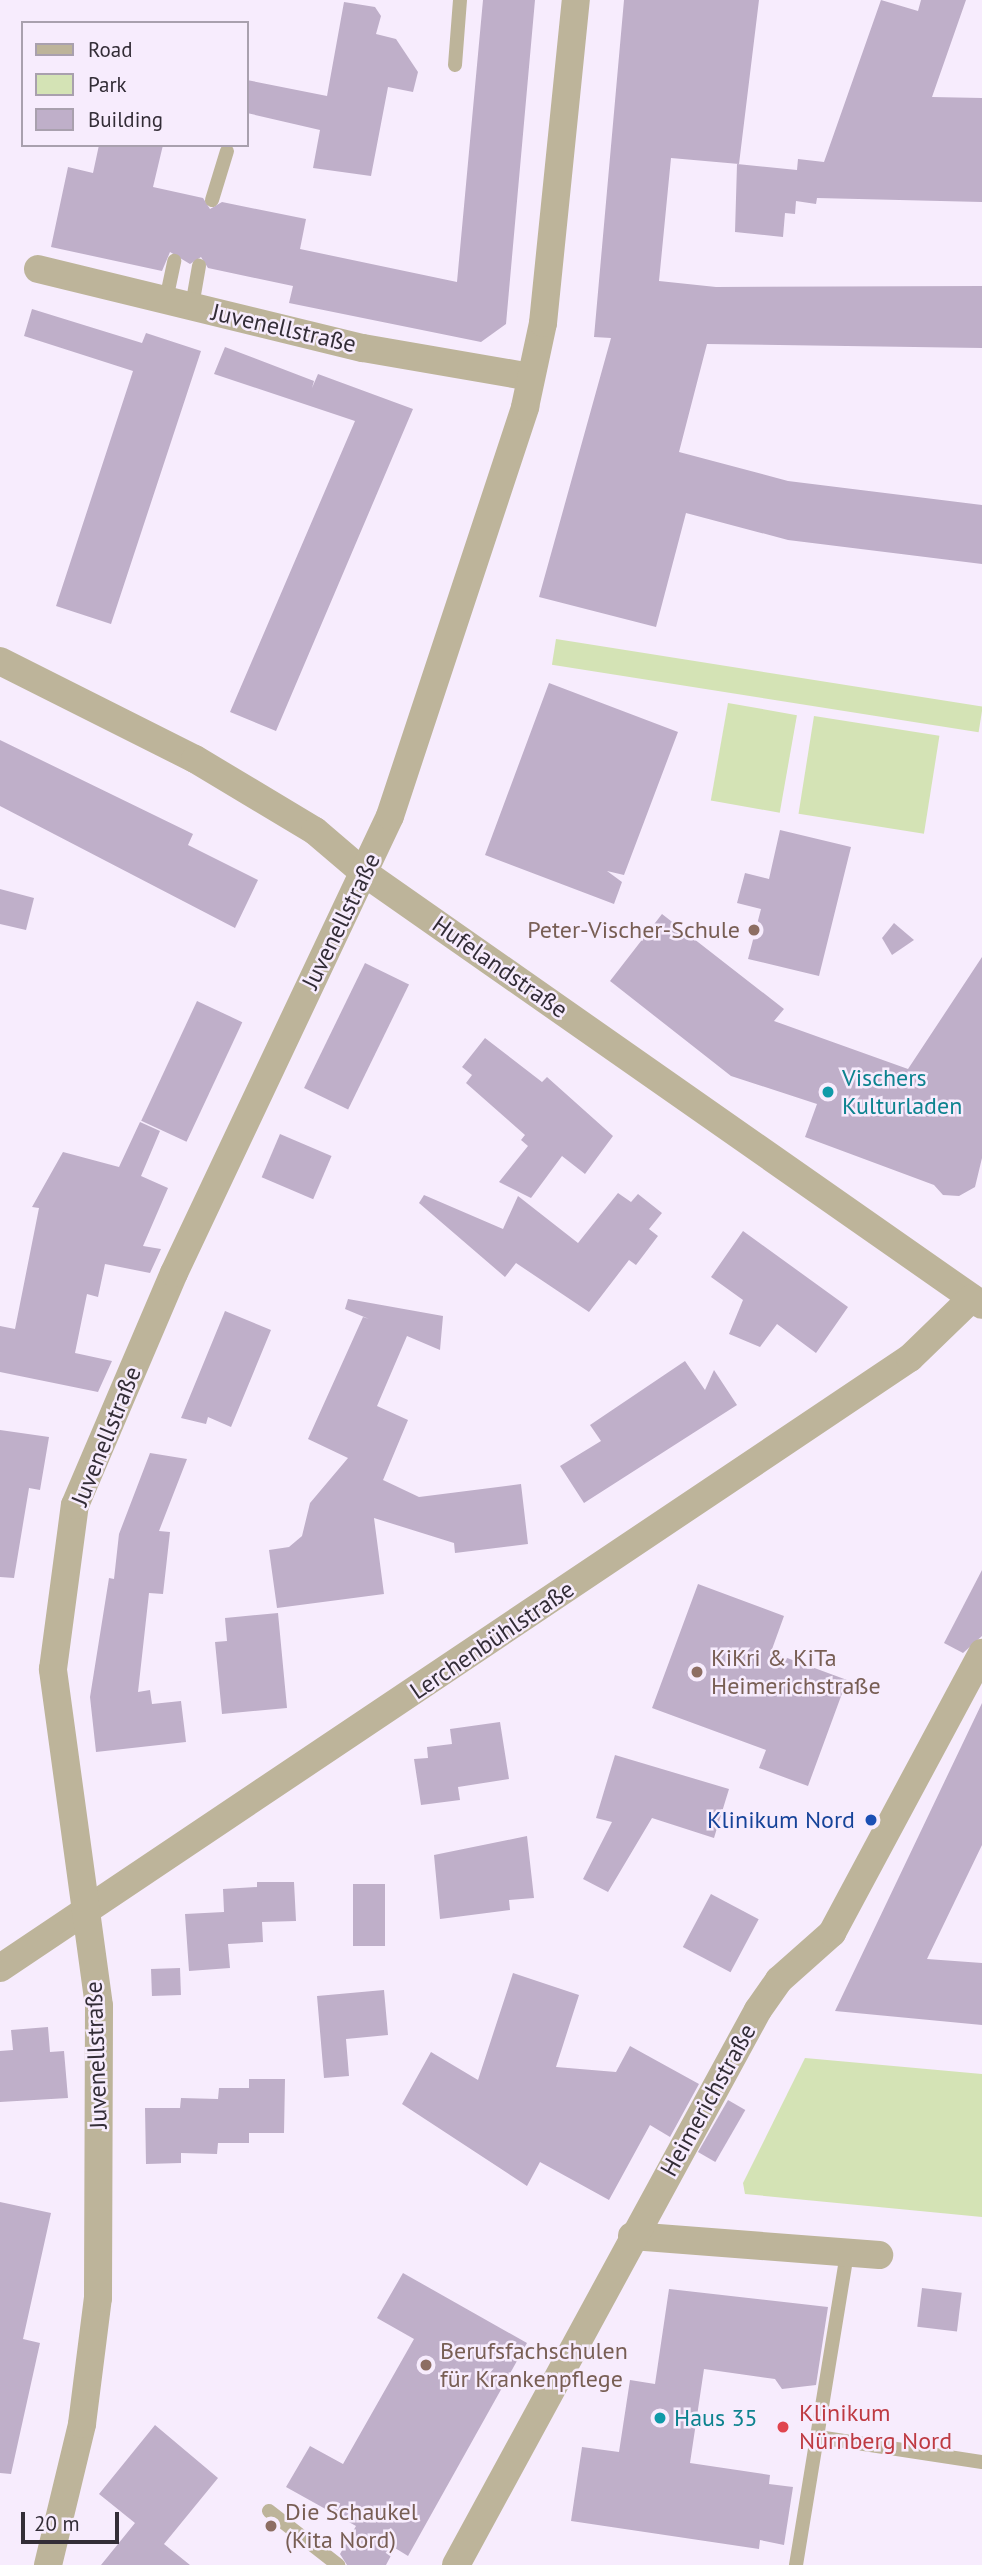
<!DOCTYPE html>
<html>
<head>
<meta charset="utf-8">
<style>
	body { margin:0 }
	#map { position:relative; width:982px; height:2565px; overflow:hidden; background:#f7ecfd; font-family:"PT Sans",sans-serif }
	div>[style] { position:absolute }
	[style*='--x'] { left:calc(var(--x)*1px); top:calc(var(--y)*1px); width:calc(var(--w)*1px); rotate:calc(var(--a)*1deg) }
	.green>* { inset:0; background:#d4e3b5; transform-origin:0 0 }
	.building>* { inset:0; background:#bfafc9; transform-origin:0 0 }
	.lane>* { height:14px; margin:-7px; padding:0 7px; transform-origin:7px; border-radius:7px; background:#bdb49a }
	.street>* { height:28px; margin:-14px; padding:0 14px; transform-origin:14px; border-radius:14px; background:#bdb49a }
	.dots>* { width:19px; height:19px; translate:-50% -50%; box-sizing:border-box; border:4px solid #f7ecfd; border-radius:50% }
	span { translate:-50% -50%; white-space:nowrap; text-align:center; line-height:1.15; -webkit-text-stroke:5px #f7ecfd; paint-order:stroke }
	.street-label { font-size:24px; color:#332d37 }
	.education-label { font-size:24px; color:#785e54 }
	.right { translate:-100% -50%; text-align:right }
	.left { translate:0 -50%; text-align:left }
	.culture-label { font-size:24px; color:#0d838f }
	.transit-label { font-size:24px; color:#164399 }
	.health-label { font-size:24px; color:#be3a42 }
	.legend { position:absolute; left:21px; top:21px; width:228px; height:126px; box-sizing:border-box; background:#f7ecfd; border:2px solid #a9a0ae; margin:0; padding:9px 12px; list-style:none; font-size:21px; color:#332d37 }
	.legend li { display:flex; align-items:center; gap:14px; height:35px }
	.legend b { width:35px; border:2px solid #a9a0ae }
	.scale { position:absolute; left:21px; top:2512px; width:98px; height:32px; box-sizing:border-box; border:4px solid #332d37; border-top:0; padding-left:9px; font-size:21px; line-height:24px; white-space:nowrap; color:#332d37; -webkit-text-stroke:5px #f7ecfd; paint-order:stroke }
</style>
</head>
<body>
<div id="map">
	<div class="green">
		<i style="left:556px;top:639px;width:432px;height:26px;rotate:9deg"></i>
		<i style="left:728px;top:703px;width:70px;height:99px;rotate:10deg"></i>
		<i style="left:814px;top:716px;width:127px;height:99px;rotate:9deg"></i>
		<i style="clip-path:polygon(805px 2058px,982px 2074px,982px 2217px,745px 2194px,743px 2183px)"></i>
	</div>
	<div class="building">
		<i style="clip-path:polygon(483px 0,535px 0,506px 324px,481px 342px,289px 303px,293px 286px,208px 268px,201px 257px,190px 264px,170px 252px,162px 271px,51px 247px,68px 167px,93px 173px,99px 145px,163px 145px,153px 187px,203px 198px,210px 209px,222px 202px,306px 219px,300px 249px,457px 282px)"></i>
		<i style="clip-path:polygon(624px 0,759px 0,739px 164px,671px 158px,659px 281px,716px 287px,982px 286px,982px 348px,707px 344px,679px 452px,788px 481px,982px 505px,982px 564px,788px 540px,686px 513px,656px 627px,539px 597px,611px 338px,594px 337px)"></i>
		<i style="clip-path:polygon(881px 0,918px 11px,921px 0,966px 0,932px 97px,982px 98px,982px 202px,817px 198px,816px 204px,796px 201px,795px 214px,785px 213px,783px 237px,735px 232px,737px 164px,797px 170px,798px 159px,824px 162px)"></i>
		<i style="clip-path:polygon(344px 2px,375px 7px,381px 16px,376px 34px,396px 39px,418px 72px,413px 92px,388px 87px,371px 176px,313px 168px,320px 130px,247px 113px,247px 80px,327px 96px)"></i>
		<i style="clip-path:polygon(32px 309px,142px 343px,146px 333px,201px 351px,111px 624px,56px 606px,133px 371px,24px 336px)"></i>
		<i style="clip-path:polygon(225px 347px,314px 381px,312px 388px,318px 374px,413px 409px,276px 731px,230px 712px,355px 421px,214px 374px)"></i>
		<i style="clip-path:polygon(549px 683px,678px 732px,624px 875px,607px 871px,622px 882px,614px 904px,485px 855px)"></i>
		<i style="clip-path:polygon(0 740px,193px 834px,188px 845px,258px 880px,235px 928px,0 806px)"></i>
		<i style="clip-path:polygon(780px 830px,851px 847px,819px 976px,748px 959px,761px 909px,737px 903px,745px 873px,769px 879px)"></i>
		<i style="clip-path:polygon(0 889px,34px 898px,26px 930px,0 924px)"></i>
		<i style="clip-path:polygon(662px 914px,784px 1009px,774px 1021px,908px 1069px,982px 957px,982px 1158px,975px 1187px,959px 1196px,943px 1195px,934px 1185px,805px 1137px,817px 1104px,731px 1076px,610px 981px)"></i>
		<i style="clip-path:polygon(894px 923px,914px 940px,892px 955px,882px 938px)"></i>
		<i style="left:365px;top:963px;width:49px;height:139px;rotate:26deg"></i>
		<i style="left:197px;top:1001px;width:50px;height:132px;rotate:25deg"></i>
		<i style="clip-path:polygon(485px 1038px,542px 1082px,547px 1077px,613px 1136px,585px 1174px,562px 1156px,531px 1198px,499px 1182px,528px 1146px,521px 1140px,525px 1135px,466px 1083px,472px 1075px,462px 1067px)"></i>
		<i style="clip-path:polygon(140px 1122px,160px 1131px,141px 1176px,168px 1188px,143px 1246px,161px 1249px,150px 1273px,105px 1264px,98px 1297px,87px 1294px,75px 1353px,112px 1361px,98px 1392px,0 1372px,0 1326px,15px 1329px,39px 1208px,32px 1207px,63px 1152px,119px 1167px)"></i>
		<i style="left:280px;top:1134px;width:56px;height:47px;rotate:23deg"></i>
		<i style="clip-path:polygon(618px 1193px,631px 1202px,638px 1194px,662px 1213px,649px 1229px,658px 1236px,636px 1265px,629px 1260px,589px 1312px,516px 1263px,505px 1277px,419px 1203px,424px 1195px,503px 1229px,518px 1196px,578px 1243px)"></i>
		<i style="clip-path:polygon(743px 1231px,848px 1307px,816px 1353px,777px 1324px,760px 1347px,729px 1334px,743px 1300px,711px 1277px)"></i>
		<i style="clip-path:polygon(348px 1299px,443px 1316px,440px 1350px,407px 1336px,377px 1406px,408px 1420px,383px 1480px,419px 1497px,521px 1484px,528px 1544px,455px 1553px,454px 1543px,374px 1518px,384px 1594px,277px 1608px,269px 1550px,289px 1547px,302px 1536px,310px 1503px,348px 1458px,308px 1439px,363px 1317px,369px 1319px,345px 1309px)"></i>
		<i style="clip-path:polygon(225px 1311px,271px 1330px,231px 1427px,208px 1417px,206px 1424px,181px 1418px)"></i>
		<i style="clip-path:polygon(685px 1361px,705px 1390px,714px 1370px,737px 1405px,584px 1503px,560px 1466px,601px 1441px,590px 1425px)"></i>
		<i style="clip-path:polygon(0 1430px,49px 1437px,40px 1490px,29px 1488px,14px 1578px,0 1577px)"></i>
		<i style="clip-path:polygon(150px 1453px,187px 1459px,159px 1531px,170px 1532px,163px 1594px,149px 1593px,138px 1692px,150px 1690px,152px 1704px,181px 1701px,186px 1742px,96px 1752px,90px 1697px,109px 1578px,114px 1579px,119px 1534px)"></i>
		<i style="clip-path:polygon(982px 1570px,982px 1636px,963px 1653px,944px 1643px)"></i>
		<i style="clip-path:polygon(698px 1584px,784px 1616px,771px 1652px,847px 1680px,808px 1786px,759px 1768px,766px 1750px,652px 1708px)"></i>
		<i style="clip-path:polygon(278px 1613px,287px 1708px,222px 1714px,215px 1642px,227px 1641px,225px 1618px)"></i>
		<i style="clip-path:polygon(982px 1703px,982px 1845px,927px 1959px,982px 1963px,982px 2025px,835px 2011px)"></i>
		<i style="clip-path:polygon(500px 1722px,509px 1779px,458px 1787px,460px 1800px,421px 1805px,414px 1759px,428px 1758px,427px 1747px,452px 1744px,450px 1729px)"></i>
		<i style="clip-path:polygon(615px 1755px,729px 1789px,714px 1838px,652px 1818px,608px 1892px,583px 1879px,612px 1822px,596px 1818px)"></i>
		<i style="clip-path:polygon(527px 1836px,534px 1898px,509px 1900px,510px 1910px,440px 1919px,434px 1855px)"></i>
		<i style="clip-path:polygon(257px 1882px,294px 1882px,296px 1921px,262px 1922px,263px 1942px,228px 1944px,230px 1968px,189px 1971px,185px 1914px,224px 1912px,223px 1889px,257px 1887px)"></i>
		<i style="left:353px;top:1884px;width:32px;height:62px"></i>
		<i style="left:711px;top:1894px;width:54px;height:60px;rotate:28deg"></i>
		<i style="left:180px;top:1968px;width:27px;height:29px;rotate:88deg"></i>
		<i style="clip-path:polygon(513px 1973px,579px 1995px,556px 2067px,616px 2072px,630px 2046px,699px 2084px,670px 2137px,650px 2125px,609px 2200px,540px 2162px,527px 2186px,402px 2104px,431px 2052px,478px 2080px)"></i>
		<i style="clip-path:polygon(384px 1990px,388px 2035px,346px 2039px,349px 2076px,324px 2078px,317px 1996px)"></i>
		<i style="clip-path:polygon(48px 2027px,50px 2052px,64px 2051px,68px 2098px,0 2102px,0 2051px,13px 2050px,11px 2030px)"></i>
		<i style="clip-path:polygon(249px 2079px,285px 2079px,284px 2133px,249px 2133px,249px 2143px,218px 2143px,217px 2154px,181px 2153px,181px 2163px,146px 2164px,145px 2108px,180px 2108px,181px 2098px,218px 2099px,219px 2088px,249px 2088px)"></i>
		<i style="left:728px;top:2100px;width:20px;height:60px;rotate:30deg"></i>
		<i style="clip-path:polygon(0 2202px,51px 2213px,23px 2339px,40px 2343px,11px 2474px,0 2473px)"></i>
		<i style="clip-path:polygon(403px 2273px,527px 2343px,408px 2556px,395px 2548px,386px 2565px,347px 2565px,340px 2554px,356px 2526px,286px 2487px,310px 2446px,343px 2464px,414px 2339px,377px 2318px)"></i>
		<i style="left:922px;top:2288px;width:40px;height:39px;rotate:7deg"></i>
		<i style="clip-path:polygon(669px 2289px,828px 2307px,816px 2385px,782px 2389px,775px 2379px,704px 2369px,690px 2463px,770px 2475px,769px 2484px,793px 2487px,784px 2545px,760px 2540px,759px 2549px,571px 2521px,582px 2447px,619px 2452px,630px 2380px,655px 2384px)"></i>
		<i style="clip-path:polygon(155px 2425px,218px 2478px,164px 2544px,190px 2565px,101px 2565px,135px 2523px,99px 2494px)"></i>
	</div>
	<div class="lane">
		<i style="--x:455;--y:65;--w:65;--a:-85.6"></i>
		<i style="--x:212;--y:200;--w:51;--a:-73"></i>
		<i style="--x:166;--y:300;--w:40;--a:-78"></i>
		<i style="--x:192;--y:306;--w:41;--a:-80.1"></i>
		<i style="--x:818;--y:2437;--w:166;--a:8.7"></i>
		<i style="--x:269;--y:2511;--w:88;--a:38"></i>
		<i style="--x:796;--y:2565;--w:316;--a:-80.7"></i>
	</div>
	<div class="street">
		<i style="--x:38;--y:269;--w:334;--a:13.7"></i>
		<i style="--x:363;--y:348;--w:170;--a:9.8"></i>
		<i style="--x:0;--y:661;--w:218;--a:26.7"></i>
		<i style="--x:195;--y:759;--w:140;--a:31"></i>
		<i style="--x:315;--y:831;--w:63;--a:40.5"></i>
		<i style="--x:363;--y:872;--w:755;--a:34.97"></i>
		<i style="--x:0;--y:1968;--w:1096;--a:-33.84"></i>
		<i style="--x:910;--y:1358;--w:86;--a:-44.1"></i>
		<i style="--x:632;--y:2236;--w:248;--a:4.4"></i>
		<i style="--x:48;--y:2565;--w:145;--a:-76.4"></i>
		<i style="--x:82;--y:2424;--w:127;--a:-82.8"></i>
		<i style="--x:98;--y:2298;--w:292;--a:-89.8"></i>
		<i style="--x:99;--y:2006;--w:340;--a:-97.8"></i>
		<i style="--x:53;--y:1669;--w:165;--a:-82.4"></i>
		<i style="--x:75;--y:1505;--w:252;--a:-66.9"></i>
		<i style="--x:174;--y:1273;--w:505;--a:-64.7"></i>
		<i style="--x:390;--y:816;--w:431;--a:-71.7"></i>
		<i style="--x:525;--y:407;--w:86;--a:-77.9"></i>
		<i style="--x:543;--y:323;--w:325;--a:-84.2"></i>
		<i style="--x:456;--y:2565;--w:632;--a:-61.45"></i>
		<i style="--x:758;--y:2010;--w:37;--a:-55"></i>
		<i style="--x:779;--y:1980;--w:71;--a:-41.6"></i>
		<i style="--x:832;--y:1933;--w:318;--a:-61.8"></i>
	</div>
	<div class="dots">
		<i style="left:754px;top:930px;background:#8d6e63"></i>
		<i style="left:828px;top:1092px;background:#0f9aa8"></i>
		<i style="left:697px;top:1672px;background:#8d6e63"></i>
		<i style="left:871px;top:1820px;background:#1a4fb4"></i>
		<i style="left:426px;top:2365px;background:#8d6e63"></i>
		<i style="left:660px;top:2418px;background:#0f9aa8"></i>
		<i style="left:783px;top:2427px;background:#e0444e"></i>
		<i style="left:271px;top:2526px;background:#8d6e63"></i>
	</div>
	<div class="street-label">
		<span style="left:284px;top:328px;rotate:13deg">Juvenellstraße</span>
		<span style="left:341px;top:921px;rotate:-64deg">Juvenellstraße</span>
		<span style="left:500px;top:967px;rotate:35deg">Hufelandstraße</span>
		<span style="left:106px;top:1436px;rotate:-68deg">Juvenellstraße</span>
		<span style="left:492px;top:1640px;rotate:-34deg">Lerchenbühlstraße</span>
		<span style="left:96px;top:2055px;rotate:-92deg">Juvenellstraße</span>
		<span style="left:708px;top:2100px;rotate:-61deg">Heimerichstraße</span>
	</div>
	<div class="education-label">
		<span class="right" style="left:740px;top:930px">Peter-Vischer-Schule</span>
		<span class="left" style="left:711px;top:1672px">KiKri &amp; KiTa<br>Heimerichstraße</span>
		<span class="left" style="left:440px;top:2365px">Berufsfachschulen<br>für Krankenpflege</span>
		<span class="left" style="left:285px;top:2526px">Die Schaukel<br>(Kita Nord)</span>
	</div>
	<div class="culture-label">
		<span class="left" style="left:842px;top:1092px">Vischers<br>Kulturladen</span>
		<span class="left" style="left:674px;top:2418px">Haus 35</span>
	</div>
	<div class="transit-label">
		<span class="right" style="left:855px;top:1820px">Klinikum Nord</span>
	</div>
	<div class="health-label">
		<span class="left" style="left:799px;top:2427px">Klinikum<br>Nürnberg Nord</span>
	</div>
	<ul class="legend">
	<li><b style="height:9px;background:#bdb49a"></b>Road</li>
	<li><b style="height:19px;background:#d4e3b5"></b>Park</li>
	<li><b style="height:19px;background:#bfafc9"></b>Building</li>
	</ul>
	<div class="scale">20 m</div>
</div>
</body>
</html>
